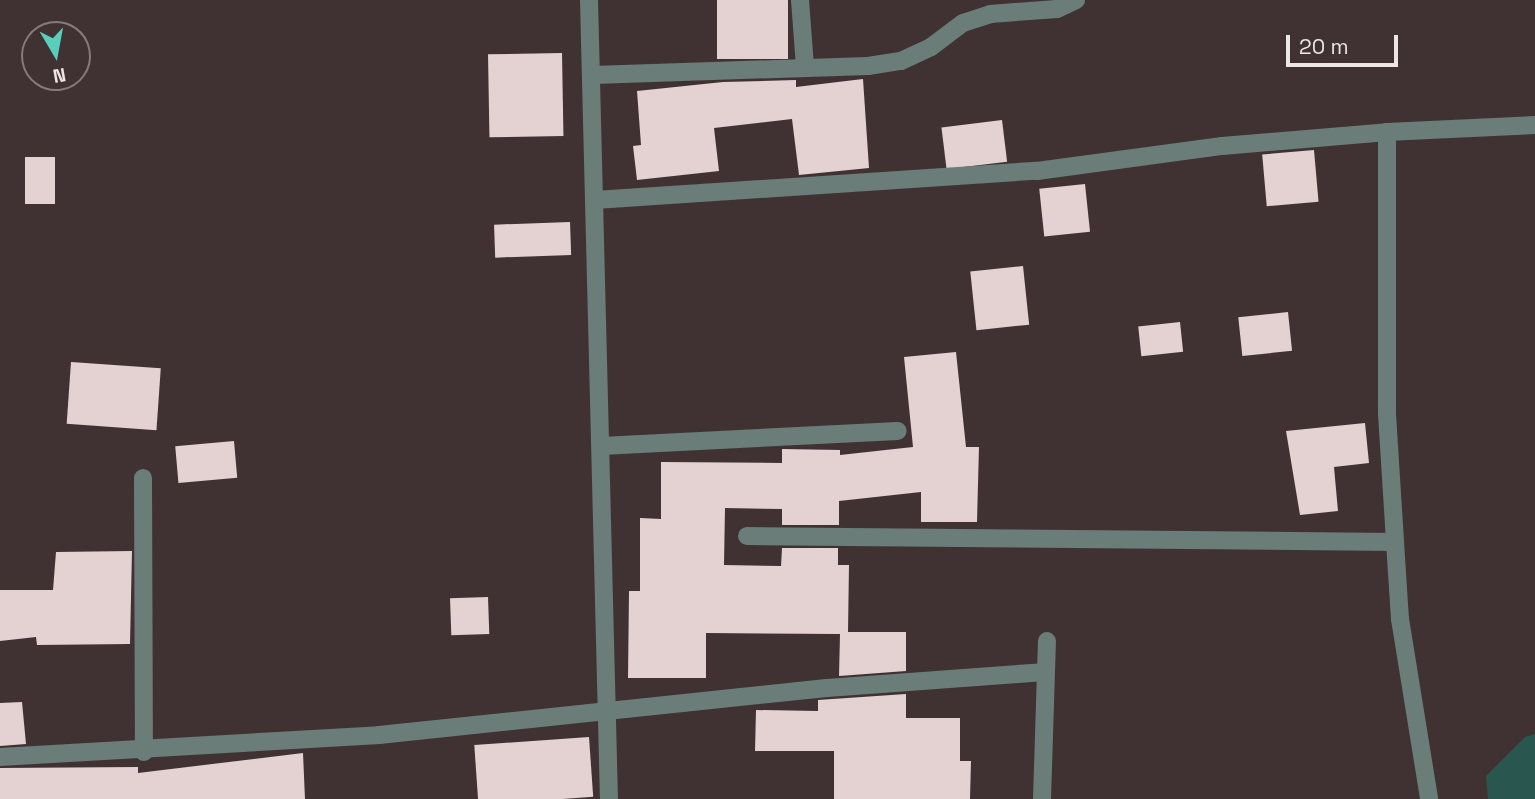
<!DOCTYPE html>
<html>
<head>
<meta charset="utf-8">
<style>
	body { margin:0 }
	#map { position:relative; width:1535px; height:799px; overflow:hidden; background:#403233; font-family:"Space Grotesk",sans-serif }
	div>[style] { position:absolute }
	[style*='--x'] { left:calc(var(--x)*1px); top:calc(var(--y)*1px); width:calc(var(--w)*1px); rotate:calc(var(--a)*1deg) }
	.water>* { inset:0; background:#29574f }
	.building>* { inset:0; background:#e4d1d2; transform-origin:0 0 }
	.minor>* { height:18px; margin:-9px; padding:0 9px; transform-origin:9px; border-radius:9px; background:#6a7d79 }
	span { translate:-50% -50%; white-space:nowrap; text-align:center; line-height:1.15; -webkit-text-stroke:7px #403233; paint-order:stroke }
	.north { position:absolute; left:21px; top:21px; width:70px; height:70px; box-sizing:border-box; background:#403233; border:2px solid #867a7a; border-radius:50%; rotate:170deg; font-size:19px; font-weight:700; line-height:28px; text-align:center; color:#eee5e5 }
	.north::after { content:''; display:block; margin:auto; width:24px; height:32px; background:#5acebc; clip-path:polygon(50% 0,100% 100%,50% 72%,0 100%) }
	.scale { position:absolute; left:1286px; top:35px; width:112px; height:32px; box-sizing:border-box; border:4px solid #eee5e5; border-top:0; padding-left:9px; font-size:21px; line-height:24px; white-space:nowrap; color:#eee5e5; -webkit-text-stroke:5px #403233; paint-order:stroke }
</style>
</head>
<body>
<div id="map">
	<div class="water">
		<i style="clip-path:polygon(1535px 734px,1535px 799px,1488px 799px,1486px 776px,1525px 737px)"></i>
	</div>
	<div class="building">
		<i style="left:717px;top:0;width:71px;height:59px"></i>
		<i style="left:562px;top:53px;width:83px;height:74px;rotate:89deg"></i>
		<i style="clip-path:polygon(863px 79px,869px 168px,799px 175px,792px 119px,714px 128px,719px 171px,637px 180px,633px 146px,641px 145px,637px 91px,723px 82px,796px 80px,796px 87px)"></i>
		<i style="left:1002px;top:120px;width:42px;height:61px;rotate:83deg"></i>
		<i style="left:1314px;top:150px;width:52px;height:52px;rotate:85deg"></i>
		<i style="left:25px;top:157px;width:30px;height:47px"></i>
		<i style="left:1085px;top:184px;width:48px;height:46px;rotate:84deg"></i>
		<i style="left:570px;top:222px;width:33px;height:76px;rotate:88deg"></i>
		<i style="left:1023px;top:266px;width:59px;height:53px;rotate:84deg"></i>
		<i style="left:1288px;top:312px;width:39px;height:50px;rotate:84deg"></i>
		<i style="left:1180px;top:322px;width:30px;height:42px;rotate:84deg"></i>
		<i style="clip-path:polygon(956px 352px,966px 447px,979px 447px,977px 522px,921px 522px,921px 492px,839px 501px,839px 525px,782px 525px,782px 509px,725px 508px,724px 565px,781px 566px,782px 548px,838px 548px,838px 565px,849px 565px,848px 632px,906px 632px,906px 671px,839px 676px,840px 634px,706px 633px,706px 678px,628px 678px,629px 591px,640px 591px,640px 518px,661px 519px,661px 462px,782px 463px,782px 449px,840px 450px,840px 455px,913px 447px,904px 357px)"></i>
		<i style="left:71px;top:362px;width:90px;height:62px;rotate:4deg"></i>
		<i style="clip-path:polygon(1365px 423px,1369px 463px,1334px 467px,1338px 511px,1300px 515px,1286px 431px)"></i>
		<i style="left:234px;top:441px;width:37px;height:59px;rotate:85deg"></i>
		<i style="clip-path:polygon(132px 551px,130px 644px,37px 645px,36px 637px,0 641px,0 590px,53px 590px,56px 552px)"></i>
		<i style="left:488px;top:597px;width:37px;height:38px;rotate:88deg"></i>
		<i style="clip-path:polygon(906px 694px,906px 718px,960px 718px,960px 761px,971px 761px,970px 799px,834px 799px,834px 751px,755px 751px,756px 710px,818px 711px,818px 700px)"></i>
		<i style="clip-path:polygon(22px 702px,26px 744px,0 746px,0 703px)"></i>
		<i style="left:589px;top:737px;width:60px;height:115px;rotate:86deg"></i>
		<i style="clip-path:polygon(303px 753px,305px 799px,0 799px,0 768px,138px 767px,138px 773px)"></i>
	</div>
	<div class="minor">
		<i style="--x:589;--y:0;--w:799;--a:88.57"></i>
		<i style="--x:800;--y:0;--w:67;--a:85.7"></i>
		<i style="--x:593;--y:75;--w:275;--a:-1.9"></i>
		<i style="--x:868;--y:66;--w:33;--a:-9"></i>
		<i style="--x:901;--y:61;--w:33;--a:-25"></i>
		<i style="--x:931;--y:47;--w:40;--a:-37"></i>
		<i style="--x:963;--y:23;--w:28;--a:-18"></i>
		<i style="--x:990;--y:14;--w:67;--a:-4.3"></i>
		<i style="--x:1057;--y:9;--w:21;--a:-25"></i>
		<i style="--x:1387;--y:132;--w:282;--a:90"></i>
		<i style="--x:1387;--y:414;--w:128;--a:86.4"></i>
		<i style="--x:1395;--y:542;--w:77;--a:86.3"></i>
		<i style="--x:1400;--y:619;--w:182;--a:80.8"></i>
		<i style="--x:595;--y:200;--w:443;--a:-3.8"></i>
		<i style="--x:1037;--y:171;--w:187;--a:-7.7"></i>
		<i style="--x:1222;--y:146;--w:166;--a:-4.8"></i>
		<i style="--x:1387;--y:132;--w:148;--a:-2.7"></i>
		<i style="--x:601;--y:446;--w:297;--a:-2.9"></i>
		<i style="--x:143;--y:478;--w:274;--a:89.8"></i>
		<i style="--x:747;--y:536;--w:648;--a:0.53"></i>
		<i style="--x:0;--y:757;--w:380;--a:-3.3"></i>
		<i style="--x:379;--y:735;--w:450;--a:-6"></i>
		<i style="--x:827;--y:688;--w:217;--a:-4.2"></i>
		<i style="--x:1042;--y:799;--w:158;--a:-88.2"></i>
	</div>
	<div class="north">N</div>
	<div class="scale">20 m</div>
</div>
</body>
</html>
